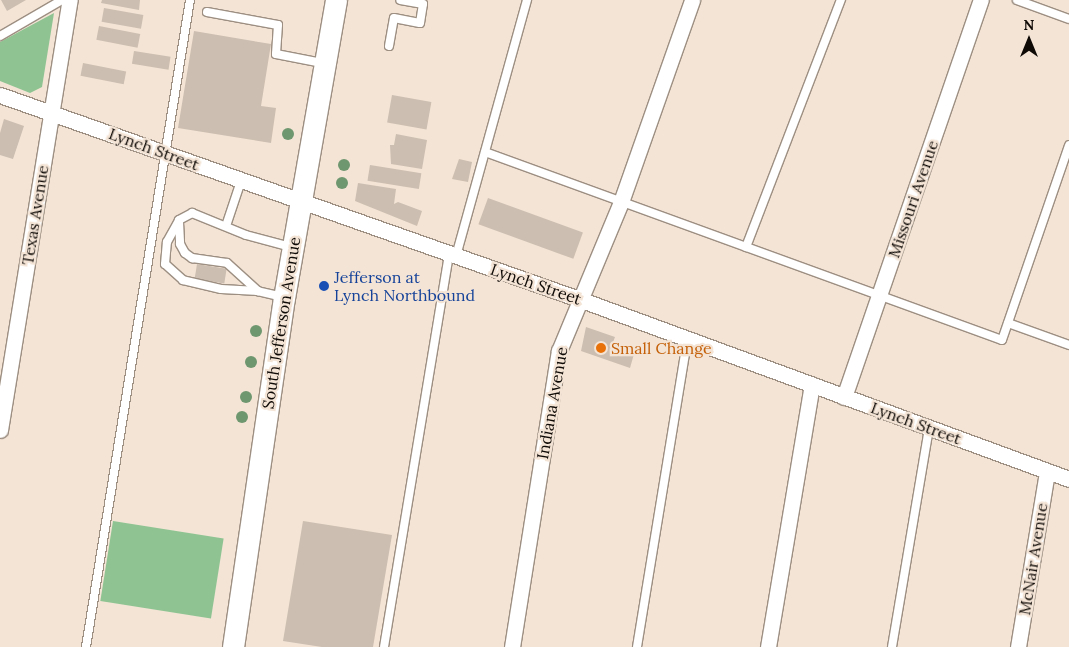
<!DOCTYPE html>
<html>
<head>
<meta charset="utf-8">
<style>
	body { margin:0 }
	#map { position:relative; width:1069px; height:647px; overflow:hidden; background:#f3e4d6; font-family:Lora,serif }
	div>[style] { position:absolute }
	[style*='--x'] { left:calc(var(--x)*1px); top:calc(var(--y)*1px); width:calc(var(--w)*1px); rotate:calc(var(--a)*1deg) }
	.green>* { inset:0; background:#8fc492; transform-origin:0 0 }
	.building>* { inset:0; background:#ccbeb0; transform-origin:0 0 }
	.roads { filter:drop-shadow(1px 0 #9d8f82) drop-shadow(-1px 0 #9d8f82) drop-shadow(0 1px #9d8f82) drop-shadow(0 -1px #9d8f82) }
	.service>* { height:8px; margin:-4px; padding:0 4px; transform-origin:4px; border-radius:4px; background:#fff }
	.minor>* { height:15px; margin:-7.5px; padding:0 7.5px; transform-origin:7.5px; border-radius:7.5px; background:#fff }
	.secondary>* { height:21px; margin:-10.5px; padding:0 10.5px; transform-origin:10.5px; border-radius:10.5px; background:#fff }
	.trees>* { width:12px; height:12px; margin:-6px; border-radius:50%; background:#6f976f }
	.dots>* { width:14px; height:14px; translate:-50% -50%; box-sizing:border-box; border:2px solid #f3e4d6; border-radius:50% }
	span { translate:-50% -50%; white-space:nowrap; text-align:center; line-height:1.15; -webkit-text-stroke:4.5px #f3e4d6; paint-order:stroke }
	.street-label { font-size:16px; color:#0f0a06 }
	.transit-label { font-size:16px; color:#164399 }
	.left { translate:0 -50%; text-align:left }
	.food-label { font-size:16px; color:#c56008 }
	.north { position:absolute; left:1004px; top:15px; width:50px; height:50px; -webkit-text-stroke:4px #f3e4d6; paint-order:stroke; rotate:0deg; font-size:14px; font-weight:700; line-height:20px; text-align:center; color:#0f0a06 }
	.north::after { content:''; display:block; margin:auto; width:18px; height:22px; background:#0f0a06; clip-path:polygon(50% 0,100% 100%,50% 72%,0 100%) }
</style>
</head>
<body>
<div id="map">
	<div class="green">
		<i style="clip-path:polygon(54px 13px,42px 87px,30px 93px,0 81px,0 42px)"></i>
		<i style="left:113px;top:521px;width:112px;height:81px;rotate:9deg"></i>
	</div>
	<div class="building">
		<i style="clip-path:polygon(1px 0,26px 0,7px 11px)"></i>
		<i style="clip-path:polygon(102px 0,140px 0,139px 10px,101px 3px)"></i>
		<i style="left:104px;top:8px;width:40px;height:14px;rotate:10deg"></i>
		<i style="left:99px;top:26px;width:42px;height:14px;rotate:11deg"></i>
		<i style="clip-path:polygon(194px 31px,271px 44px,261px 106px,276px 108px,271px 143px,178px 128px)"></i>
		<i style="left:134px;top:51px;width:37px;height:13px;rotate:9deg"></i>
		<i style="left:83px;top:63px;width:44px;height:13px;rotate:11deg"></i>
		<i style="left:392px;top:95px;width:40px;height:28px;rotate:10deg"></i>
		<i style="clip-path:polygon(4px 119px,24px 126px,13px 159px,0 155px,0 133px)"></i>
		<i style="clip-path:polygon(396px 134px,427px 140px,422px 169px,391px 164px,390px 145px,394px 145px)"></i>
		<i style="clip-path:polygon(459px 159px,472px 162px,468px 182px,452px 179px)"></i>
		<i style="left:370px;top:165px;width:52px;height:16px;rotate:9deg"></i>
		<i style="clip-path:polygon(358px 183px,396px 189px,394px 204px,398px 202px,422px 211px,417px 226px,355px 201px)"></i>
		<i style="left:488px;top:198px;width:101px;height:28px;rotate:20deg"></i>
		<i style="left:197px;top:264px;width:30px;height:15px;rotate:9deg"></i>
		<i style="clip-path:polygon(586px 327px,615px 337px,612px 345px,634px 354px,630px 368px,581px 351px)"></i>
		<i style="clip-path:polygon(303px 521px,392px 535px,373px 647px,322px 647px,283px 641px)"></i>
	</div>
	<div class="roads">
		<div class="service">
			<i style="--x:1017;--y:0;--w:55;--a:20.1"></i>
			<i style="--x:207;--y:12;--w:72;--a:10.4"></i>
			<i style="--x:278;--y:25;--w:29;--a:94"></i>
			<i style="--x:276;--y:54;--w:47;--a:11.1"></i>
			<i style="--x:0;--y:36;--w:72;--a:-30.1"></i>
			<i style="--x:389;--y:46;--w:28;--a:-80"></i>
			<i style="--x:394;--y:18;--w:26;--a:11"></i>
			<i style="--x:420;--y:23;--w:19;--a:-81"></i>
			<i style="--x:423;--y:4;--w:23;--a:-170"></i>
			<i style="--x:485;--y:152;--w:550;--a:19.98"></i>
			<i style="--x:1002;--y:340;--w:206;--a:-71"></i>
			<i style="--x:179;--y:222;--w:22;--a:87"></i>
			<i style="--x:180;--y:244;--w:10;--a:61"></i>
			<i style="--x:185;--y:253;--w:9;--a:36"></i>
			<i style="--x:192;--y:258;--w:35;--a:8"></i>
			<i style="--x:227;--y:263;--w:42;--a:42.1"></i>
			<i style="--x:226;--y:226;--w:47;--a:-71.6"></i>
			<i style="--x:746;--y:247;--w:265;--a:-69"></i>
			<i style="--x:456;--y:256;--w:266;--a:-74.5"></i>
			<i style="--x:283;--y:297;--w:26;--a:-167"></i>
			<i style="--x:258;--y:291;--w:37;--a:-177"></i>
			<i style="--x:221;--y:289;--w:39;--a:-167"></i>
			<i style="--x:183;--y:280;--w:24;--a:-138"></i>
			<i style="--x:165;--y:264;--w:22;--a:-85"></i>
			<i style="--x:167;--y:242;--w:25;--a:-61"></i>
			<i style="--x:179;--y:220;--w:15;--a:-28"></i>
			<i style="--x:192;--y:213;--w:58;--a:22.2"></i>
			<i style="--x:246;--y:235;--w:47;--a:14.9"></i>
			<i style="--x:1008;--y:323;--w:65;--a:19.8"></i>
			<i style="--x:86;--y:647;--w:655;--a:-80.87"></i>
			<i style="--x:384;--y:647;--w:398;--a:-80.6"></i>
			<i style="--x:637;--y:647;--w:311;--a:-80.7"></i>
			<i style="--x:892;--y:647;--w:222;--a:-80.4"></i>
		</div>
		<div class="minor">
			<i style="--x:0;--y:95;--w:614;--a:19.41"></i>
			<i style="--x:579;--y:299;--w:522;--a:20.17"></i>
			<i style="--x:844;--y:397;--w:420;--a:-71"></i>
			<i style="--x:0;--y:430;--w:436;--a:-80.8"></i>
			<i style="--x:512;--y:647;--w:300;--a:-81"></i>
			<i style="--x:559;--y:351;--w:161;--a:-67.4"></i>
			<i style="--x:621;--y:202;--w:214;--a:-70.6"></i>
			<i style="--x:768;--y:647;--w:266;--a:-80.5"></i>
			<i style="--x:1018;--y:647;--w:178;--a:-80.6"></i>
		</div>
		<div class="secondary">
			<i style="--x:233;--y:647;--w:353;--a:-81.7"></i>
			<i style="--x:284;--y:298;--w:303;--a:-80.1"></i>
		</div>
	</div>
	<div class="trees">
		<i style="left:288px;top:134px"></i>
		<i style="left:344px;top:165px"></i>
		<i style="left:342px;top:183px"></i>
		<i style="left:256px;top:331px"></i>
		<i style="left:251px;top:362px"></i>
		<i style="left:246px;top:397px"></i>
		<i style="left:242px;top:417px"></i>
	</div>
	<div class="dots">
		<i style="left:324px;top:286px;background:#1a4fb4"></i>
		<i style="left:601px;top:348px;background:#e8710a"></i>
	</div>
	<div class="street-label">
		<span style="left:154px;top:149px;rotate:20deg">Lynch Street</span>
		<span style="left:913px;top:199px;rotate:-71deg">Missouri Avenue</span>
		<span style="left:35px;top:215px;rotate:-81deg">Texas Avenue</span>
		<span style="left:536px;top:284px;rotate:19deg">Lynch Street</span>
		<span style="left:281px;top:323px;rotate:-81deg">South Jefferson Avenue</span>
		<span style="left:552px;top:403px;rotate:-80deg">Indiana Avenue</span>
		<span style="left:916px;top:423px;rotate:20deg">Lynch Street</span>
		<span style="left:1033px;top:559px;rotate:-81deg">McNair Avenue</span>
	</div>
	<div class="transit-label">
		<span class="left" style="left:334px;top:286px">Jefferson at<br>Lynch Northbound</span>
	</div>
	<div class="food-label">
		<span class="left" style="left:611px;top:348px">Small Change</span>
	</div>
	<div class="north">N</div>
</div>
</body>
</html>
